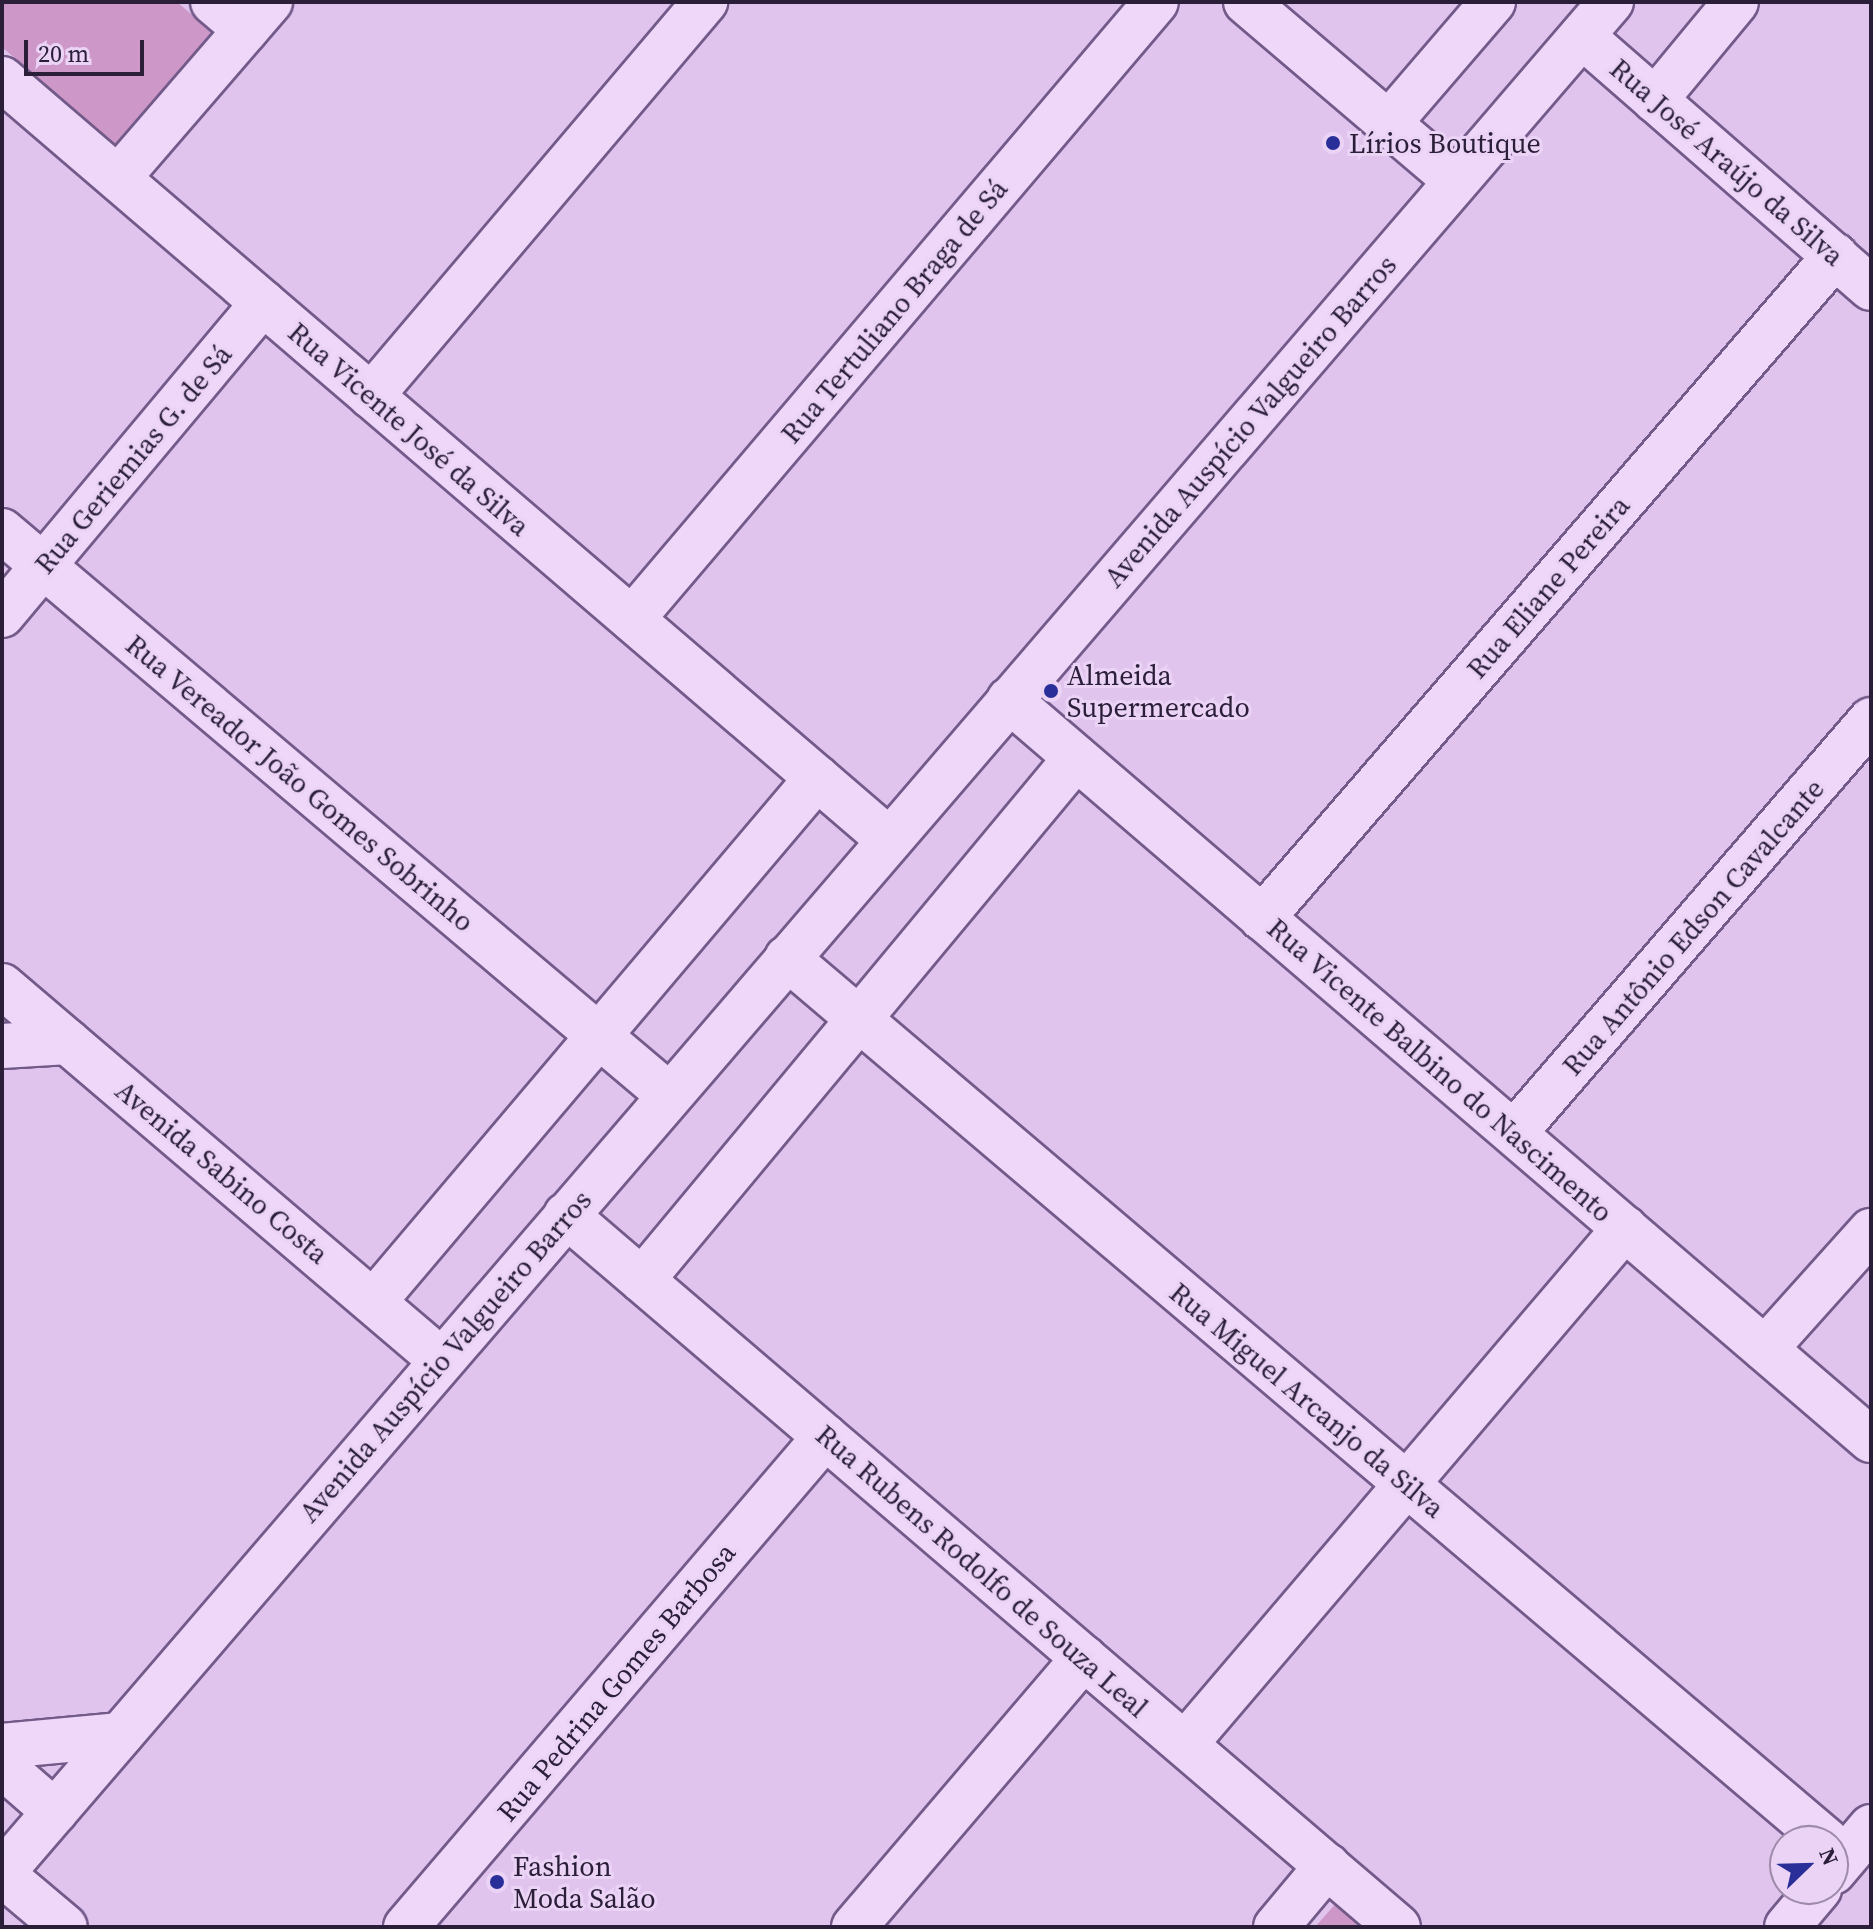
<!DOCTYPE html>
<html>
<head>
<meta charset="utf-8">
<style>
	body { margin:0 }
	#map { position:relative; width:1873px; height:1929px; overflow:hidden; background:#e0c4ee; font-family:"Source Serif 4",serif }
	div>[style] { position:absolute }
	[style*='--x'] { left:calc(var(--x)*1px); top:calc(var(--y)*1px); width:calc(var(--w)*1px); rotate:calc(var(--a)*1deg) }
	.green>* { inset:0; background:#cd97c8 }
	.roads { filter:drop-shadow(2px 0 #725a89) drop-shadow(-2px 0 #725a89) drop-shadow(0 2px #725a89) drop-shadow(0 -2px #725a89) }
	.street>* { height:44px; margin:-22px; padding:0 22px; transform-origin:22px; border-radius:22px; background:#eed7f9 }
	.secondary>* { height:44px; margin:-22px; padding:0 22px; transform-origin:22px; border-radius:22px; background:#eed7f9 }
	.dots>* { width:22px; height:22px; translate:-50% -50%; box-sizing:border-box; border:4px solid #ebd3f6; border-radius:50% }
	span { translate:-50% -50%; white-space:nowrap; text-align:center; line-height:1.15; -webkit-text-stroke:6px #ebd3f6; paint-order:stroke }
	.poi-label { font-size:28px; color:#2a1e39 }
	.left { translate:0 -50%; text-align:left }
	.street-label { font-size:28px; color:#2a1e39 }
	.frame { position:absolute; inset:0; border:4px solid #2a1e39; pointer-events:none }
	.north { position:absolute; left:1769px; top:1825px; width:80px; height:80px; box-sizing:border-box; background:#ebd3f6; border:2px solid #9e8baa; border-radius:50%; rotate:67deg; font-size:22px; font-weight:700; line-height:32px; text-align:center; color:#2a1e39 }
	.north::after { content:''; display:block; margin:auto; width:28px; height:36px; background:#292e99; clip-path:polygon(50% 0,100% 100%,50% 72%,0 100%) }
	.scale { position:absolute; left:24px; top:40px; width:120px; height:36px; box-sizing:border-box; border:4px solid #2a1e39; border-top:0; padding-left:10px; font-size:24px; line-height:28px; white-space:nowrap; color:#2a1e39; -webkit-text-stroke:6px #ebd3f6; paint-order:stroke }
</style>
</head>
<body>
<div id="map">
	<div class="green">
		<i style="clip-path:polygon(2px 2px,177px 2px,216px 35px,119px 148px,2px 47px)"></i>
		<i style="clip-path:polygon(1346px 1892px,1386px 1927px,1315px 1927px)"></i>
	</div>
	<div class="roads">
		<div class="street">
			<i style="--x:213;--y:2;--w:43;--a:40.3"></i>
			<i style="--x:1582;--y:36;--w:383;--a:41.1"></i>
			<i style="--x:2;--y:79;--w:1074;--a:40.62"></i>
			<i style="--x:1655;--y:100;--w:127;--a:-50.4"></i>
			<i style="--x:1388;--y:124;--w:161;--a:-49.3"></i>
			<i style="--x:118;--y:178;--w:233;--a:-49.2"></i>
			<i style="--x:371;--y:396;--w:517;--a:-49.71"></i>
			<i style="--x:2;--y:531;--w:873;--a:40.22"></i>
			<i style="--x:2;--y:615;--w:407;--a:-50.1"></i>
			<i style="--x:632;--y:619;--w:809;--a:-49.66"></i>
			<i style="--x:1262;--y:918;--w:876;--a:-49.12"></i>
			<i style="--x:787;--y:958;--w:1364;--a:40.33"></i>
			<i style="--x:1514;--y:1133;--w:546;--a:-49.16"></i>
			<i style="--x:566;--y:1215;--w:1095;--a:40.56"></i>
			<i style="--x:642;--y:1280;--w:679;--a:-50.26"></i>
			<i style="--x:375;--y:1300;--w:684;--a:-49.74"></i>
			<i style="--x:817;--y:778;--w:95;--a:40.7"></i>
			<i style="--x:1765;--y:1349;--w:159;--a:-48.1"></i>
			<i style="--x:1185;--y:1744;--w:678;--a:-49.55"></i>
			<i style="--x:1833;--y:1872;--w:59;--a:-49.8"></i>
			<i style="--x:406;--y:1927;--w:645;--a:-49.47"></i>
			<i style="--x:854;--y:1927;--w:354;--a:-49.5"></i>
			<i style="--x:1276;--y:1927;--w:80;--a:-50.1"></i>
			<i style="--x:1787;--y:1927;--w:50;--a:-49.9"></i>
		</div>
		<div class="secondary">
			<i style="--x:1246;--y:2;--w:276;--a:40.4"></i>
			<i style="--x:1009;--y:700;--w:1136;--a:40.65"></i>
			<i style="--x:2;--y:986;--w:577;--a:40.43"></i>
			<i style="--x:2;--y:1046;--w:66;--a:-3.5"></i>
			<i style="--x:2;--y:1746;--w:119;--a:-5.3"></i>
			<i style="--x:2;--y:1766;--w:70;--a:41"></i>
			<i style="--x:2;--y:1873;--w:2468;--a:-49.31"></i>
			<i style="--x:2;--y:1874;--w:82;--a:40.1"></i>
		</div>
	</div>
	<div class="dots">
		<i style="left:1333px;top:143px;background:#292e99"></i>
		<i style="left:1051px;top:691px;background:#292e99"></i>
		<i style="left:497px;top:1882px;background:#292e99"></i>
	</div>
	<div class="poi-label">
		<span class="left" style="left:1349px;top:143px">Lírios Boutique</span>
		<span class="left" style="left:1067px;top:691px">Almeida<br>Supermercado</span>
		<span class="left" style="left:513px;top:1882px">Fashion<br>Moda Salão</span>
	</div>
	<div class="street-label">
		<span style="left:1727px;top:162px;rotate:41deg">Rua José Araújo da Silva</span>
		<span style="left:894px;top:311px;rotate:-50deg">Rua Tertuliano Braga de Sá</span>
		<span style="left:1250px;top:421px;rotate:-49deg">Avenida Auspício Valgueiro Barros</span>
		<span style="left:409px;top:429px;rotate:41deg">Rua Vicente José da Silva</span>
		<span style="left:133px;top:459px;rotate:-50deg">Rua Geriemias G. de Sá</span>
		<span style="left:1548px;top:587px;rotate:-49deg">Rua Eliane Pereira</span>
		<span style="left:300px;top:783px;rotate:40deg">Rua Vereador João Gomes Sobrinho</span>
		<span style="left:1693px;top:927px;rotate:-49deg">Rua Antônio Edson Cavalcante</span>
		<span style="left:1440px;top:1070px;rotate:41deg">Rua Vicente Balbino do Nascimento</span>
		<span style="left:222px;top:1172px;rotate:40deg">Avenida Sabino Costa</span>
		<span style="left:445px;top:1356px;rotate:-49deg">Avenida Auspício Valgueiro Barros</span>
		<span style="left:1307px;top:1400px;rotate:40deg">Rua Miguel Arcanjo da Silva</span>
		<span style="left:982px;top:1571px;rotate:41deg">Rua Rubens Rodolfo de Souza Leal</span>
		<span style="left:616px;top:1682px;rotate:-50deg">Rua Pedrina Gomes Barbosa</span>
	</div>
	<div class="frame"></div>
	<div class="north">N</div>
	<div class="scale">20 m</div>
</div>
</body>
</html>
